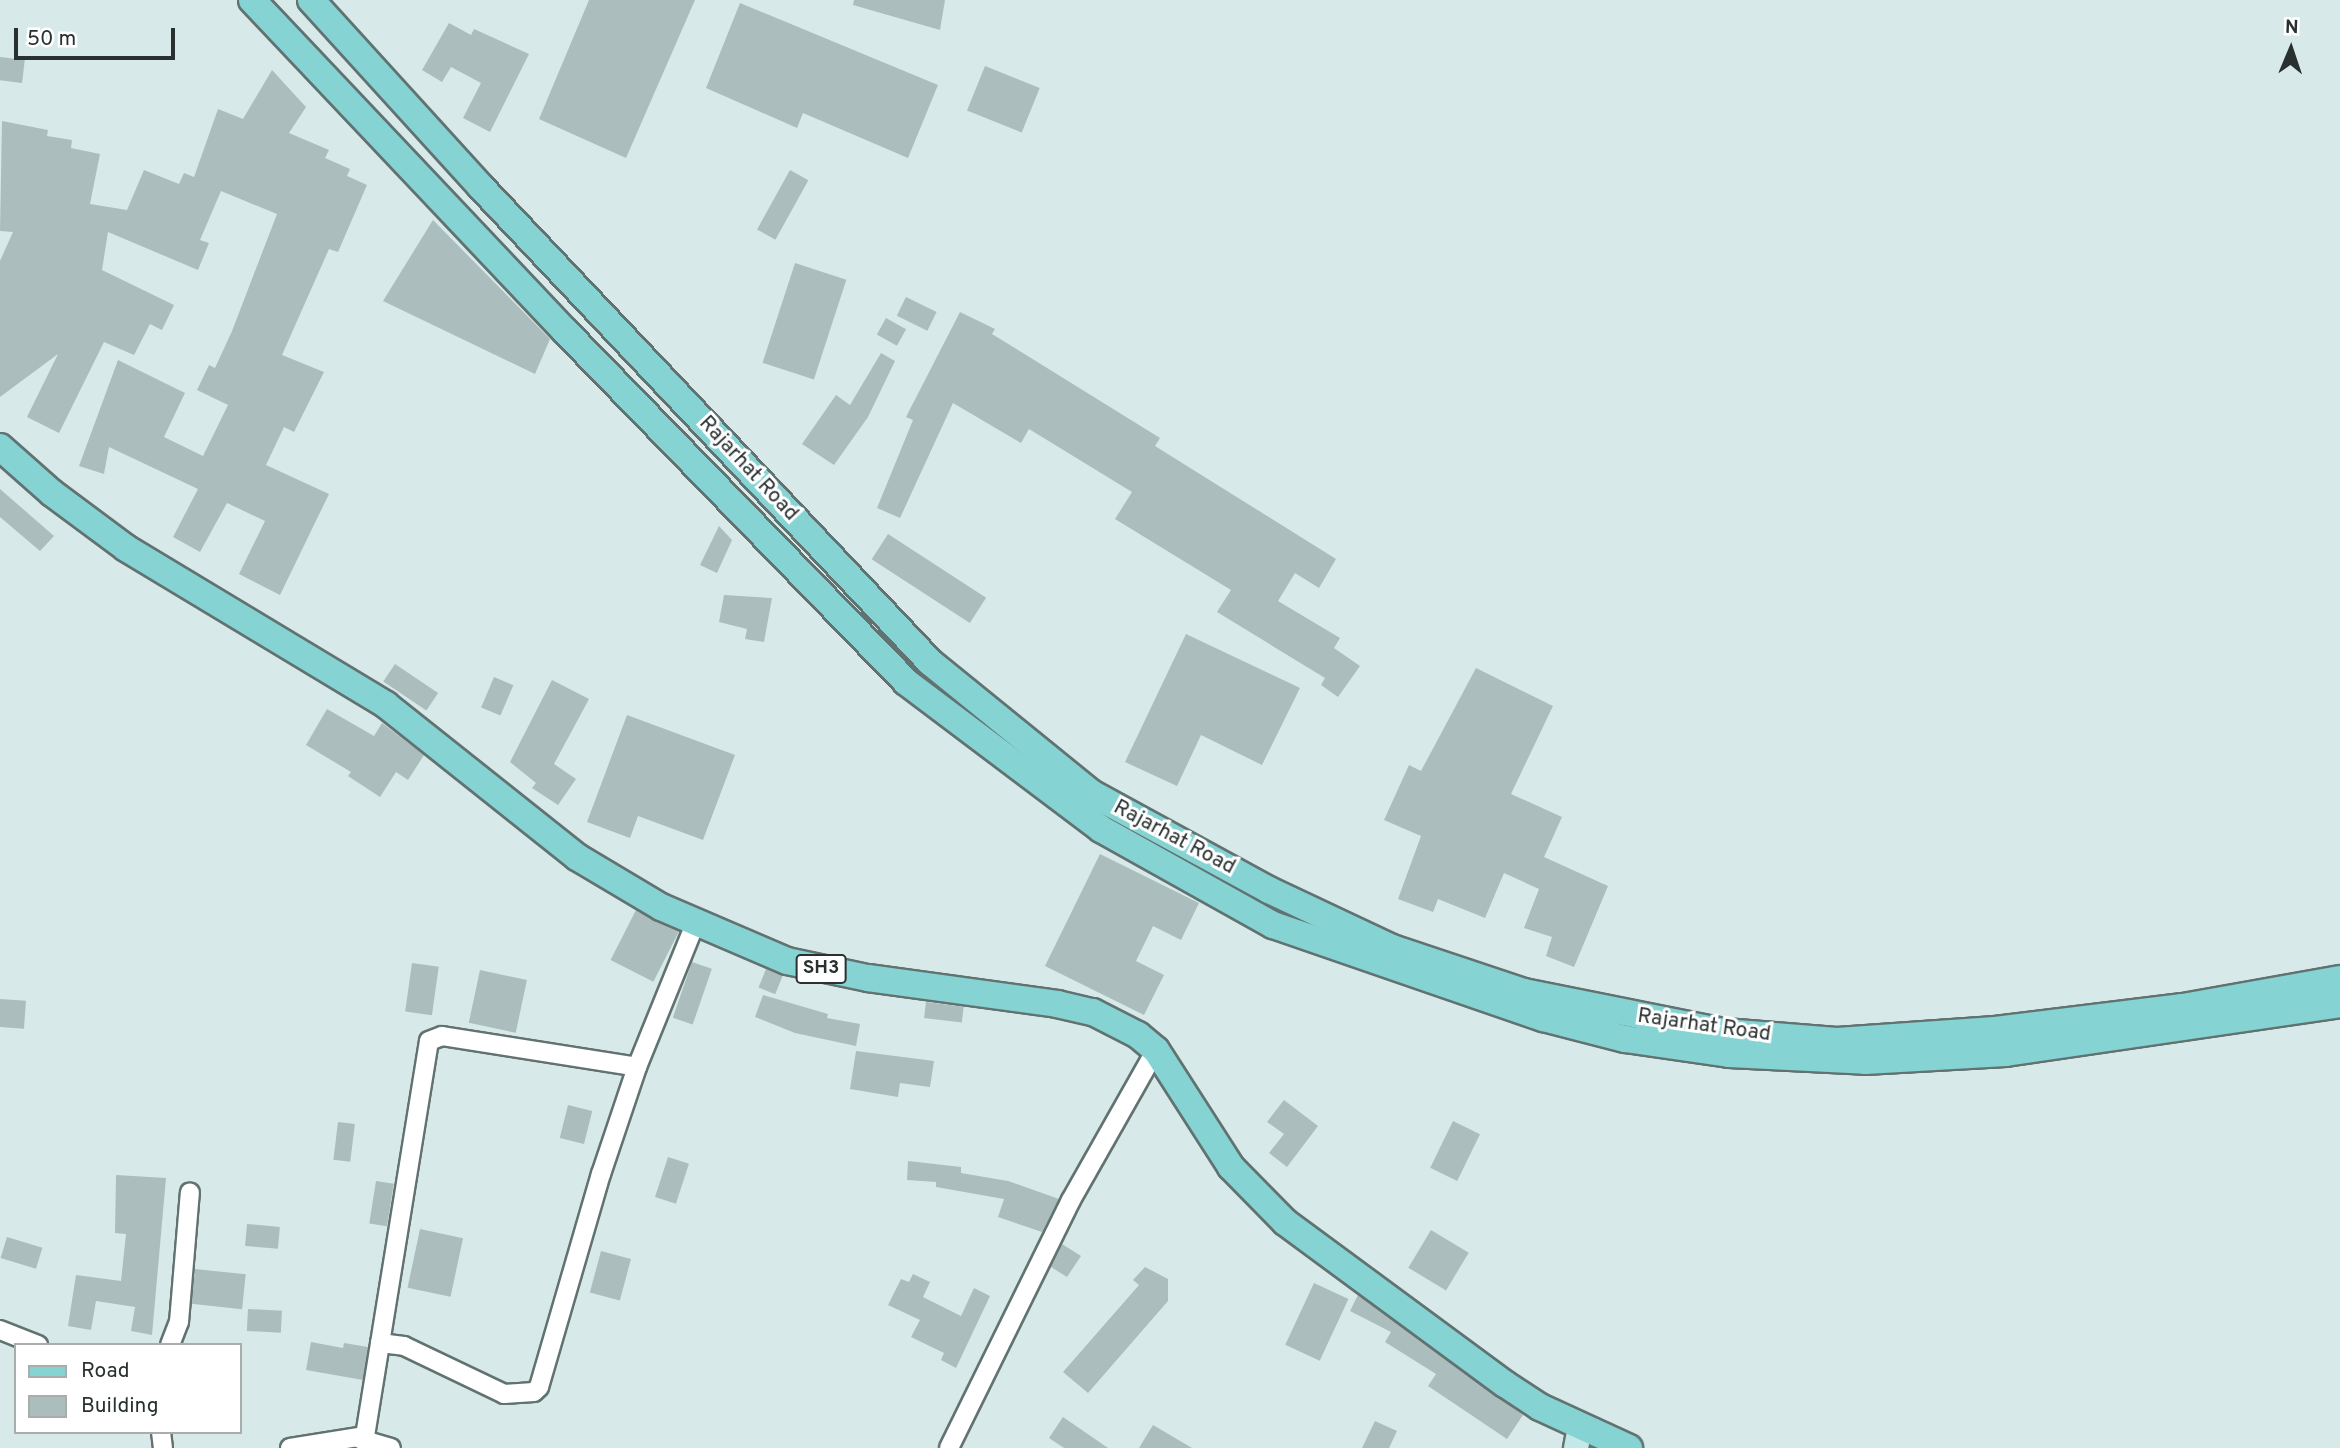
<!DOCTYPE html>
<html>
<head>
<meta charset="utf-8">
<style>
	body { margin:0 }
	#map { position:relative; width:2340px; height:1448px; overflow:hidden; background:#d7eae9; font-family:Overpass,sans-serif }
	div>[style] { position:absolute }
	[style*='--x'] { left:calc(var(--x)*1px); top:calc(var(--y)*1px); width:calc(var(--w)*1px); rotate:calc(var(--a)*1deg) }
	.building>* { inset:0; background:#abbebd; transform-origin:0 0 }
	.roads { filter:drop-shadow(2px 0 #617271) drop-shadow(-2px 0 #617271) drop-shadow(0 2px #617271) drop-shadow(0 -2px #617271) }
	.street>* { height:18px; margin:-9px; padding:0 9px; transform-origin:9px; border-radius:9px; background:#fff }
	.secondary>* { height:24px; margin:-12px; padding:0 12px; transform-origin:12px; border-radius:12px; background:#c2e9e8 }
	.primary>* { height:26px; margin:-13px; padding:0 13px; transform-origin:13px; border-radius:13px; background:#85d3d2 }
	span { translate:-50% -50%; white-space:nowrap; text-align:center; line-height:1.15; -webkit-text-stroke:6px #fff; paint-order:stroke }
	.shield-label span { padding:2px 5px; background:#fff; border:2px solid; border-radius:5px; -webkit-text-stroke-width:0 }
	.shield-label { font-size:19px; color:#293130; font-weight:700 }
	.street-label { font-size:21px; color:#293130 }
	.legend { position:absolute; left:14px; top:1343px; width:228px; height:91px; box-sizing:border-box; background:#fff; border:2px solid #a9adac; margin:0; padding:9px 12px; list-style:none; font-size:21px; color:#293130 }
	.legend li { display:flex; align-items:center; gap:14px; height:35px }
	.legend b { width:35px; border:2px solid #a9adac }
	.north { position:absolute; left:2256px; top:14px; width:70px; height:70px; -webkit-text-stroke:5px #fff; paint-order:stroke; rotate:2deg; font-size:19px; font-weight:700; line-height:28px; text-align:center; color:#293130 }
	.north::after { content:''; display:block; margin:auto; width:24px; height:32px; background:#293130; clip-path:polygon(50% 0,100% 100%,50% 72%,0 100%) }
	.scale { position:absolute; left:14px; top:28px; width:161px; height:32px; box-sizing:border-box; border:4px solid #293130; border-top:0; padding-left:9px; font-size:21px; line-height:24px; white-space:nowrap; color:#293130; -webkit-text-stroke:5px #fff; paint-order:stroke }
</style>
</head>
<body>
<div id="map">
	<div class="building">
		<i style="clip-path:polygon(589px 0,695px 0,626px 158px,539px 119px)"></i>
		<i style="clip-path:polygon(854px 0,945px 0,940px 30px,853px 5px)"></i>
		<i style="clip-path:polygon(740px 3px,938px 85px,908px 158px,803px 113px,797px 128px,706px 88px)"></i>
		<i style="clip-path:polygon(449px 23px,471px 35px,474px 29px,529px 54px,490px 132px,463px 118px,481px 83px,451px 67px,442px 82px,422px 70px)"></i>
		<i style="left:0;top:57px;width:25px;height:23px;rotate:7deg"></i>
		<i style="left:985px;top:66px;width:59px;height:48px;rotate:22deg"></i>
		<i style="clip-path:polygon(272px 70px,306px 107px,289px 133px,329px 150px,325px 158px,350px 169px,347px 176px,367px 185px,338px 252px,329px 249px,282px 355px,324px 372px,294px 432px,284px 427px,266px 465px,329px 494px,280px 595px,239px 574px,265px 521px,227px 503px,200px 552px,173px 537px,198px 489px,109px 447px,104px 474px,79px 466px,118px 360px,185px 393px,164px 437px,203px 456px,228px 405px,197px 390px,209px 365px,215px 368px,232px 331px,277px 214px,221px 191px,200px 240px,209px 243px,198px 270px,108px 232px,102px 270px,174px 305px,162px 330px,150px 324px,134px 355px,104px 342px,59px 433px,27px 417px,58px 354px,0 397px,0 261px,13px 232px,0 231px,2px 121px,48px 130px,47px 136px,72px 140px,71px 148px,100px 154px,90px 204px,127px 210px,144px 170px,179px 184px,184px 173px,194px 177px,218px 109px,243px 119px)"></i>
		<i style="left:790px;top:170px;width:21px;height:68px;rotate:29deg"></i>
		<i style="clip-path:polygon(433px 220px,550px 339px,535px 374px,383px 301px)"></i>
		<i style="left:795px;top:263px;width:54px;height:105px;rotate:18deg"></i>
		<i style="left:906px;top:297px;width:34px;height:21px;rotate:26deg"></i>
		<i style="clip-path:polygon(960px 312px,995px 329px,992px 334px,1160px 438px,1155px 446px,1336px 559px,1319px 588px,1295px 573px,1278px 601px,1340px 638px,1334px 648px,1360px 666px,1338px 697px,1321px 685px,1325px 678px,1217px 612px,1231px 590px,1115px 519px,1132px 492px,1029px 429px,1021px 443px,953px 403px,900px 518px,877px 508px,913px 420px,906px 417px)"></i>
		<i style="left:886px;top:318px;width:23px;height:19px;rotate:29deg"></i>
		<i style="clip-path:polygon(881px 353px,895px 361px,868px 417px,834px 465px,802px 444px,836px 395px,850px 405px)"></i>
		<i style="clip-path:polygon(0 489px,54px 536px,40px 551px,0 517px)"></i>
		<i style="clip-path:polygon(719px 526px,732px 540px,717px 573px,700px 565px)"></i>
		<i style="left:888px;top:534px;width:117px;height:30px;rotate:33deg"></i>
		<i style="clip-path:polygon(724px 595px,772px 598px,764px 642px,745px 639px,747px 629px,719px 622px)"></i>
		<i style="clip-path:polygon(1186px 634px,1300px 688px,1262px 765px,1201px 735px,1177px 786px,1125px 762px)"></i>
		<i style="left:395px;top:664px;width:52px;height:21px;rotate:34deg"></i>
		<i style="clip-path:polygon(1476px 668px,1553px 706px,1511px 794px,1562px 817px,1544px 857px,1608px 886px,1574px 967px,1546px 956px,1552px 937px,1524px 928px,1539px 889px,1504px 873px,1485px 918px,1438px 899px,1433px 912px,1398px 899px,1421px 836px,1384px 820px,1409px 765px,1421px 771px)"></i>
		<i style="left:494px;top:677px;width:21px;height:33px;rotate:23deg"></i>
		<i style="clip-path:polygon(552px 680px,589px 699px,554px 764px,576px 779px,558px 805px,532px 788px,536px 783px,510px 762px)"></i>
		<i style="clip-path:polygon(327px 709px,374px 736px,382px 723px,424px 755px,408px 780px,396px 772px,380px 797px,348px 776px,351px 772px,306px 745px)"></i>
		<i style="clip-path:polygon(627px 715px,735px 755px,703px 840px,638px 816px,630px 838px,587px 822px)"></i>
		<i style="clip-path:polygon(1100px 854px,1199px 903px,1181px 940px,1153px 926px,1136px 961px,1164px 975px,1144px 1015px,1045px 966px)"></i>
		<i style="left:636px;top:910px;width:48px;height:56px;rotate:27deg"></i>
		<i style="left:692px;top:962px;width:21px;height:59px;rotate:19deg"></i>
		<i style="left:412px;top:963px;width:27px;height:49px;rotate:8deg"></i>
		<i style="left:766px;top:969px;width:18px;height:20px;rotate:22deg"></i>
		<i style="left:480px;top:970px;width:48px;height:54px;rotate:12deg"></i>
		<i style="clip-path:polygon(763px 995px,828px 1014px,827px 1018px,860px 1024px,856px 1046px,795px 1033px,755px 1017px)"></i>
		<i style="left:0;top:999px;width:26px;height:28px;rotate:4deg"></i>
		<i style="left:926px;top:1002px;width:38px;height:16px;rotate:7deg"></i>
		<i style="clip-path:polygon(856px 1051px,934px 1061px,930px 1087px,900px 1083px,898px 1097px,850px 1089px)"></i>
		<i style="clip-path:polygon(1284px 1100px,1318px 1126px,1287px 1167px,1269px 1153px,1284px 1134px,1267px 1122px)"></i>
		<i style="left:568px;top:1105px;width:25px;height:34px;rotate:14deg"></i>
		<i style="left:1453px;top:1121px;width:30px;height:52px;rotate:26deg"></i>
		<i style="left:338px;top:1122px;width:17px;height:38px;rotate:7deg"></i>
		<i style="left:668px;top:1157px;width:22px;height:42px;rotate:18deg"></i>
		<i style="clip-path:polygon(908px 1161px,961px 1167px,961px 1173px,1008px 1181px,1059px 1199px,1042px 1232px,998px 1217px,1004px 1199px,936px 1187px,936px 1182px,907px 1180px)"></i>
		<i style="clip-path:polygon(116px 1175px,166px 1178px,152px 1335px,131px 1331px,135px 1307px,96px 1301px,91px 1330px,68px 1326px,76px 1275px,121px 1281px,126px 1234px,115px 1233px)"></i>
		<i style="left:376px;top:1181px;width:18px;height:43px;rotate:9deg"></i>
		<i style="left:247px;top:1224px;width:33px;height:22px;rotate:5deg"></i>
		<i style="left:420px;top:1229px;width:44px;height:60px;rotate:12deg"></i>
		<i style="left:1431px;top:1230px;width:44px;height:44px;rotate:31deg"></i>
		<i style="left:7px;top:1237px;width:37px;height:22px;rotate:17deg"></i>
		<i style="clip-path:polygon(1062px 1244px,1081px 1256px,1067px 1277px,1051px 1267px)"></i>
		<i style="left:601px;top:1251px;width:31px;height:43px;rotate:15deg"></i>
		<i style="clip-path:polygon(1145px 1267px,1168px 1279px,1168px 1301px,1088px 1393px,1063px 1372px,1139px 1285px,1133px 1280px)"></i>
		<i style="left:195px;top:1269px;width:51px;height:35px;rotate:6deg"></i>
		<i style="clip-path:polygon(913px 1274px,930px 1282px,923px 1297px,961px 1316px,974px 1288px,990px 1296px,956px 1368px,941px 1360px,944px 1353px,911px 1337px,920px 1320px,888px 1305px,901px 1279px,909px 1282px)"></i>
		<i style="left:1314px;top:1283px;width:38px;height:68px;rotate:25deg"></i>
		<i style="clip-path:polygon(1358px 1295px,1523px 1415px,1507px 1439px,1428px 1386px,1436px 1374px,1385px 1342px,1391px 1332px,1350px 1311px)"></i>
		<i style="left:248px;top:1309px;width:34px;height:22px;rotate:3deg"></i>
		<i style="clip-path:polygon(311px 1342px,343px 1348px,344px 1343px,368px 1347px,363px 1380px,306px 1370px)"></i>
		<i style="clip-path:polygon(1063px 1417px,1108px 1448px,1064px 1448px,1049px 1438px)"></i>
		<i style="clip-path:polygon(1375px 1421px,1397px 1431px,1389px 1448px,1362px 1448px)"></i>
		<i style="clip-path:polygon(1153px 1425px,1192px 1448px,1139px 1448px)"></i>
	</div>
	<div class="roads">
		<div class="street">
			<i style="--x:0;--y:1330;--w:41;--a:21.5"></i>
			<i style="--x:380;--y:1343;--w:24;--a:7"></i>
			<i style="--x:404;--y:1346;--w:111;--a:25.6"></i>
			<i style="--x:504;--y:1394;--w:30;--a:-4"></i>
			<i style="--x:534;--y:1392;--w:7;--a:-45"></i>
			<i style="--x:539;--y:1387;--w:222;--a:-73.8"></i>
			<i style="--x:601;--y:1174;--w:113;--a:-71.4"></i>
			<i style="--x:637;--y:1067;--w:154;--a:-67.9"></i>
			<i style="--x:170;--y:1345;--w:25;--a:-69"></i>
			<i style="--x:179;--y:1322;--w:130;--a:-85.2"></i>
			<i style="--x:161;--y:1432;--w:16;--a:83"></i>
			<i style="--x:360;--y:1439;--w:32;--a:16"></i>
			<i style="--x:290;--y:1448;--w:76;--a:-9.1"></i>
			<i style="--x:365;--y:1436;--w:400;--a:-80.8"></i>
			<i style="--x:429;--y:1041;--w:14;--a:-21"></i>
			<i style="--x:442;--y:1036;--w:197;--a:9"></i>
			<i style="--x:949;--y:1448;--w:276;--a:-63.8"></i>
			<i style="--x:1071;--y:1200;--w:172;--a:-60.5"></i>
		</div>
		<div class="secondary">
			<i style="--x:1576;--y:1448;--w:21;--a:-79"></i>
		</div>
		<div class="primary">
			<i style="--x:252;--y:0;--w:456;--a:46.6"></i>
			<i style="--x:565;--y:331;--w:489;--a:45.8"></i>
			<i style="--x:906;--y:682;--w:244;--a:37"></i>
			<i style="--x:1101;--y:829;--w:197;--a:29.2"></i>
			<i style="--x:1273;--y:925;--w:286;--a:19"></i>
			<i style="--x:1543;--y:1018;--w:85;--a:14.4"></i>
			<i style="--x:1625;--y:1039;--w:105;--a:8.2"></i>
			<i style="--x:1729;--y:1054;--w:136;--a:2.9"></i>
			<i style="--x:1865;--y:1061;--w:141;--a:-3.2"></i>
			<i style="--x:2006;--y:1053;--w:338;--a:-8.3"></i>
			<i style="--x:311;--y:0;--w:253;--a:47.7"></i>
			<i style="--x:481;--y:187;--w:654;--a:46.61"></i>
			<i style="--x:930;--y:662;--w:208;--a:39.1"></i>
			<i style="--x:1091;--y:793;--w:203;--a:28.6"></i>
			<i style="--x:1269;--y:890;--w:136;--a:25.2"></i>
			<i style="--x:1392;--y:948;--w:139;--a:18.4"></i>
			<i style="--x:1524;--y:992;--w:205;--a:11.3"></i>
			<i style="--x:1725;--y:1032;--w:112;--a:4.6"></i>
			<i style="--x:1837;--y:1041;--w:158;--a:-4"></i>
			<i style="--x:1995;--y:1030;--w:189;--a:-7"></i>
			<i style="--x:2183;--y:1007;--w:159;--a:-10.1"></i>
			<i style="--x:0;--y:447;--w:69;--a:41.5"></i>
			<i style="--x:52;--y:493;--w:92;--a:36.6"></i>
			<i style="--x:126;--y:548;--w:304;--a:31.1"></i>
			<i style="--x:386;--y:705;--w:244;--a:38.5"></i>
			<i style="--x:577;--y:857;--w:98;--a:30.8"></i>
			<i style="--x:661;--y:907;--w:137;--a:23.2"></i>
			<i style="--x:787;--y:961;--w:83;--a:11.9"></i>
			<i style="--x:868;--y:978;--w:191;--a:7.8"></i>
			<i style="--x:1057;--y:1004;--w:37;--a:13"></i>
			<i style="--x:1093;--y:1012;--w:51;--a:27.1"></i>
			<i style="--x:1138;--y:1035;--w:23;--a:40"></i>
			<i style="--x:1156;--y:1050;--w:139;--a:57.3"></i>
			<i style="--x:1231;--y:1167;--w:77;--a:45.5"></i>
			<i style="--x:1285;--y:1222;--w:273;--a:36.4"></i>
			<i style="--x:1505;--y:1384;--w:42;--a:33.3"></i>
			<i style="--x:1540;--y:1407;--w:98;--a:24.7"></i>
		</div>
	</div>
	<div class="shield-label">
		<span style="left:821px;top:969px">SH3</span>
	</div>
	<div class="street-label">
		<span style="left:748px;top:469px;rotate:47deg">Rajarhat Road</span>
		<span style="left:1174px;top:838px;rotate:28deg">Rajarhat Road</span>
		<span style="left:1704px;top:1026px;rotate:8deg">Rajarhat Road</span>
	</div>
	<ul class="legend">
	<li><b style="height:9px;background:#85d3d2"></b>Road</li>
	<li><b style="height:19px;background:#abbebd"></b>Building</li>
	</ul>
	<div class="north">N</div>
	<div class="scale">50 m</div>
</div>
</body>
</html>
